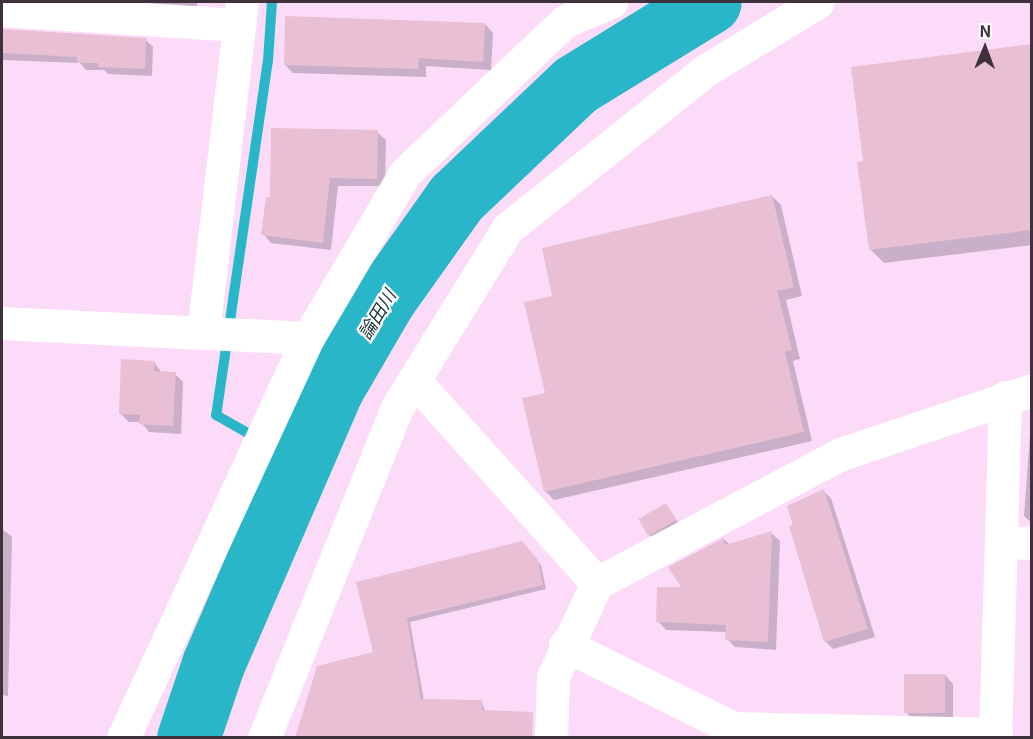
<!DOCTYPE html>
<html>
<head>
<meta charset="utf-8">
<style>
	body { margin:0 }
	#map { position:relative; width:1033px; height:739px; overflow:hidden; background:#fcdbf9; font-family:Georgia,"Noto Sans JP",serif }
	div>[style] { position:absolute }
	[style*='--x'] { left:calc(var(--x)*1px); top:calc(var(--y)*1px); width:calc(var(--w)*1px); rotate:calc(var(--a)*1deg) }
	.shadow>* { inset:0; background:#0003; transform-origin:0 0 }
	.stream>* { height:10px; margin:-5px; padding:0 5px; transform-origin:5px; border-radius:5px; background:#29b6c9 }
	.river>* { height:63px; margin:-31.5px; padding:0 31.5px; transform-origin:31.5px; border-radius:31.5px; background:#29b6c9 }
	.building>* { inset:0; background:#e9bfd3; transform-origin:0 0 }
	.minor>* { height:33px; margin:-16.5px; padding:0 16.5px; transform-origin:16.5px; border-radius:16.5px; background:#fff }
	span { translate:-50% -50%; white-space:nowrap; text-align:center; line-height:1.15; -webkit-text-stroke:4.5px #fff; paint-order:stroke }
	.water-label { font-size:18px; color:#153135; font-style:italic }
	.frame { position:absolute; inset:0; border:3px solid #3e313c; pointer-events:none }
	.north { position:absolute; left:955px; top:18px; width:60px; height:60px; -webkit-text-stroke:4px #fff; paint-order:stroke; rotate:1deg; font-size:16px; font-weight:700; line-height:24px; text-align:center; color:#3e313c }
	.north::after { content:''; display:block; margin:auto; width:21px; height:27px; background:#3e313c; clip-path:polygon(50% 0,100% 100%,50% 72%,0 100%) }
</style>
</head>
<body>
<div id="map">
	<div class="shadow">
		<i style="left:111px;top:2px;width:86px;height:4px"></i>
		<i style="clip-path:polygon(485px 24px,493px 33px,491px 70px,426px 66px,426px 77px,293px 73px,285px 65px)"></i>
		<i style="clip-path:polygon(2px 30px,145px 39px,153px 47px,152px 76px,108px 74px,104px 70px,86px 70px,80px 63px,2px 60px)"></i>
		<i style="clip-path:polygon(1032px 46px,1032px 245px,884px 263px,870px 249px,864px 163px)"></i>
		<i style="clip-path:polygon(377px 132px,386px 140px,385px 186px,338px 186px,331px 250px,271px 243px,263px 234px,272px 199px)"></i>
		<i style="clip-path:polygon(772px 196px,781px 205px,802px 296px,786px 300px,800px 359px,793px 361px,812px 441px,554px 500px,545px 491px,547px 394px,554px 297px)"></i>
		<i style="clip-path:polygon(154px 362px,162px 373px,175px 374px,183px 382px,181px 434px,149px 432px,141px 422px,129px 422px,120px 413px)"></i>
		<i style="clip-path:polygon(1030px 434px,1032px 434px,1032px 523px,1024px 516px)"></i>
		<i style="clip-path:polygon(823px 491px,831px 498px,875px 637px,833px 649px,826px 642px,790px 527px)"></i>
		<i style="clip-path:polygon(666px 504px,679px 524px,653px 538px,649px 534px)"></i>
		<i style="clip-path:polygon(2px 529px,12px 537px,8px 696px,2px 695px,2px 702px)"></i>
		<i style="clip-path:polygon(771px 533px,780px 541px,776px 650px,735px 647px,727px 639px,727px 632px,666px 630px,658px 621px,724px 539px,730px 545px)"></i>
		<i style="clip-path:polygon(526px 547px,541px 565px,546px 589px,410px 622px,424px 701px,482px 702px,485px 712px,297px 738px,375px 653px,358px 583px)"></i>
		<i style="clip-path:polygon(945px 675px,953px 684px,953px 720px,914px 721px,906px 712px)"></i>
	</div>
	<div class="stream">
		<i style="--x:272;--y:2;--w:58;--a:93.9"></i>
		<i style="--x:268;--y:60;--w:359;--a:98.3"></i>
		<i style="--x:216;--y:415;--w:98;--a:29.5"></i>
	</div>
	<div class="river">
		<i style="--x:188;--y:738;--w:78;--a:-71.3"></i>
		<i style="--x:213;--y:664;--w:300;--a:-66.6"></i>
		<i style="--x:332;--y:389;--w:105;--a:-59.8"></i>
		<i style="--x:385;--y:298;--w:123;--a:-54.6"></i>
		<i style="--x:456;--y:198;--w:164;--a:-43.5"></i>
		<i style="--x:575;--y:85;--w:158;--a:-31.6"></i>
	</div>
	<div class="building">
		<i style="clip-path:polygon(285px 16px,485px 23px,483px 62px,419px 58px,418px 69px,284px 65px)"></i>
		<i style="clip-path:polygon(2px 29px,146px 38px,145px 69px,98px 67px,98px 63px,77px 63px,77px 57px,2px 53px)"></i>
		<i style="clip-path:polygon(1032px 44px,1032px 230px,869px 250px,857px 162px,863px 161px,851px 67px)"></i>
		<i style="clip-path:polygon(271px 128px,378px 130px,377px 179px,330px 178px,323px 243px,261px 235px,266px 197px,270px 197px)"></i>
		<i style="clip-path:polygon(772px 195px,794px 287px,777px 291px,792px 350px,785px 352px,804px 432px,544px 492px,522px 398px,545px 393px,524px 302px,552px 296px,542px 248px)"></i>
		<i style="clip-path:polygon(121px 359px,155px 361px,154px 371px,176px 372px,173px 426px,139px 424px,140px 415px,119px 414px)"></i>
		<i style="clip-path:polygon(824px 489px,868px 629px,824px 642px,789px 526px,793px 525px,787px 506px)"></i>
		<i style="left:666px;top:503px;width:20px;height:32px;rotate:60deg"></i>
		<i style="clip-path:polygon(772px 531px,768px 642px,725px 640px,726px 625px,656px 622px,657px 587px,681px 587px,668px 567px,724px 538px,725px 545px)"></i>
		<i style="clip-path:polygon(522px 541px,538px 560px,543px 585px,407px 618px,421px 699px,482px 700px,482px 710px,533px 712px,532px 738px,295px 738px,317px 666px,373px 652px,356px 582px)"></i>
		<i style="left:904px;top:674px;width:41px;height:39px"></i>
	</div>
	<div class="minor">
		<i style="--x:2;--y:10;--w:238;--a:3.6"></i>
		<i style="--x:2;--y:323;--w:306;--a:2.8"></i>
		<i style="--x:203;--y:333;--w:333;--a:-83.3"></i>
		<i style="--x:414;--y:380;--w:273;--a:48"></i>
		<i style="--x:1001;--y:542;--w:31;--a:2"></i>
		<i style="--x:565;--y:645;--w:187;--a:26.3"></i>
		<i style="--x:733;--y:728;--w:263;--a:1.3"></i>
		<i style="--x:123;--y:738;--w:441;--a:-65.2"></i>
		<i style="--x:308;--y:338;--w:191;--a:-59.5"></i>
		<i style="--x:405;--y:173;--w:221;--a:-43.5"></i>
		<i style="--x:565;--y:21;--w:50;--a:-22.4"></i>
		<i style="--x:264;--y:738;--w:354;--a:-68.1"></i>
		<i style="--x:396;--y:409;--w:213;--a:-58.3"></i>
		<i style="--x:508;--y:228;--w:253;--a:-38.6"></i>
		<i style="--x:706;--y:70;--w:131;--a:-31.3"></i>
		<i style="--x:551;--y:738;--w:61;--a:-88.1"></i>
		<i style="--x:553;--y:677;--w:104;--a:-64.9"></i>
		<i style="--x:597;--y:583;--w:276;--a:-27.9"></i>
		<i style="--x:841;--y:454;--w:201;--a:-18.5"></i>
		<i style="--x:995;--y:738;--w:341;--a:-88.3"></i>
	</div>
	<div class="water-label">
		<span style="left:376px;top:314px;rotate:-59deg">論田川</span>
	</div>
	<div class="frame"></div>
	<div class="north">N</div>
</div>
</body>
</html>
